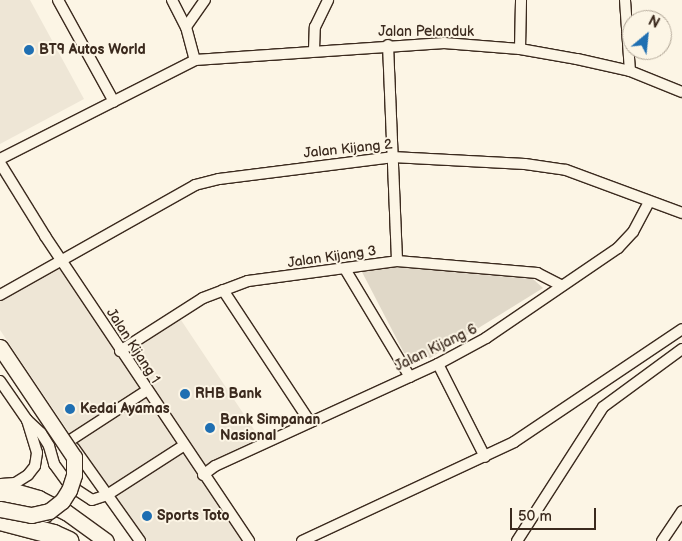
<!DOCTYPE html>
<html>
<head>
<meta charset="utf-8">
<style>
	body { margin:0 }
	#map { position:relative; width:682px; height:541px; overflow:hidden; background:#fcf5e5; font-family:"Balsamiq Sans",sans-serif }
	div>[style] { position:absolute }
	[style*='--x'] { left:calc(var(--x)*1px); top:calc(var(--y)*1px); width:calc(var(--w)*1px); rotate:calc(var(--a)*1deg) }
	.built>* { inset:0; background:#eee6d6 }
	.green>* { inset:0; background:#e0d8c8 }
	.roads { filter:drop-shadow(1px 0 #3b2a1e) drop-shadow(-1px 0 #3b2a1e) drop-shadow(0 1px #3b2a1e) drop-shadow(0 -1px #3b2a1e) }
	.minor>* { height:10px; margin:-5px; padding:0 5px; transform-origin:5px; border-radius:5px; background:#fcf5e5 }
	.secondary>* { height:15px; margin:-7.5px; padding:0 7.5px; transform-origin:7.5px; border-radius:7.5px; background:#fcf5e5 }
	.motorway>* { height:19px; margin:-9.5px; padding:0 9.5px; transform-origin:9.5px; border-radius:9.5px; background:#fcf5e5 }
	.bridges { filter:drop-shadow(1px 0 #3b2a1e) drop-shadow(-1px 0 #3b2a1e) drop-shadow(0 1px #3b2a1e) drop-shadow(0 -1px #3b2a1e) }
	.secondary-bridge>* { height:15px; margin:-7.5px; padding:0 7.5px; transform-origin:7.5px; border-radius:7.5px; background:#fcf5e5 }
	.dots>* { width:14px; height:14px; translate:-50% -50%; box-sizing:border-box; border:2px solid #fcf5e5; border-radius:50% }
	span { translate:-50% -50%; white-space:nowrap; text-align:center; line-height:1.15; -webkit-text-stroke:4px #fcf5e5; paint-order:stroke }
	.street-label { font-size:14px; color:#3b2a1e }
	.poi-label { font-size:14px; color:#3b2a1e; font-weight:700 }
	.left { translate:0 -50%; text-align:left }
	.north { position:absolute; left:622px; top:10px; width:50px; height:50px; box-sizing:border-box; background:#fcf5e5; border:1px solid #afa495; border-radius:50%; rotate:28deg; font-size:14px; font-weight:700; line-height:20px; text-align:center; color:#3b2a1e }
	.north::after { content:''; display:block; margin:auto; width:18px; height:22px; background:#1f6fb2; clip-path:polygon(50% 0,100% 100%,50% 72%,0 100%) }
	.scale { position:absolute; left:510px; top:508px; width:86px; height:22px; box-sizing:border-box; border:2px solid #3b2a1e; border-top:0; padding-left:6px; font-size:15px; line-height:18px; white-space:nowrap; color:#3b2a1e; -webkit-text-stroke:4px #fcf5e5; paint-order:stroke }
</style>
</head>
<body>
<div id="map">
	<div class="built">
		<i style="clip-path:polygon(0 0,30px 0,84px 99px,0 144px)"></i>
		<i style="clip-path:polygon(58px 266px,120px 359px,138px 344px,179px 317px,261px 440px,215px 461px,198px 474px,244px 541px,146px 541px,70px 434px,0 330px,0 300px)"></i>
	</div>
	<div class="green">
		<i style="clip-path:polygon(397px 267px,533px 279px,543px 288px,430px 358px,404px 353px,362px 272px)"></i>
	</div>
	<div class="roads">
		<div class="minor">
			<i style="--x:58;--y:0;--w:116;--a:61.2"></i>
			<i style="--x:172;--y:0;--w:30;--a:63"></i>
			<i style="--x:186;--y:27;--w:34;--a:75"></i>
			<i style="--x:625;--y:0;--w:71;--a:86"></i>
			<i style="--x:186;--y:27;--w:33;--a:-55"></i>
			<i style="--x:388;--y:45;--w:216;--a:87.6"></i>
			<i style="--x:520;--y:49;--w:49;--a:-88.8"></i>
			<i style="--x:314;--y:50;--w:23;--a:-88"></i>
			<i style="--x:315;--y:27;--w:30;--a:-64"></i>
			<i style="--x:0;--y:159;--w:219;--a:-26.9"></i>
			<i style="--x:195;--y:60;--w:250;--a:-3.9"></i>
			<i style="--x:444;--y:43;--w:76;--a:4.5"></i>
			<i style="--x:520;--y:49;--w:58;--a:10"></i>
			<i style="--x:577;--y:59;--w:54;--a:12.8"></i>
			<i style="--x:630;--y:71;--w:56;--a:22"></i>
			<i style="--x:0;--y:163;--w:86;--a:58.3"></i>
			<i style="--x:45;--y:236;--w:367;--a:56.2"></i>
			<i style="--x:345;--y:269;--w:126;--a:59"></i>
			<i style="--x:223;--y:290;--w:158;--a:56.6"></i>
			<i style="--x:0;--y:295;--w:224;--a:-29.4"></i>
			<i style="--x:195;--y:185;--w:25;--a:-14"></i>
			<i style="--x:219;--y:179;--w:174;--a:-7.2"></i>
			<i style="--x:392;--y:157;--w:133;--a:3"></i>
			<i style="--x:525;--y:164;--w:41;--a:8.3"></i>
			<i style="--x:566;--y:170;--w:124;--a:20.3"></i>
			<i style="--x:120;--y:351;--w:98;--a:-32.6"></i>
			<i style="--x:203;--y:298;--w:48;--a:-20.7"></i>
			<i style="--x:248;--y:281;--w:150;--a:-7.6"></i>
			<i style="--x:397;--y:261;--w:141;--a:4.9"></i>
			<i style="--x:537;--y:273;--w:28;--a:27"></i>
			<i style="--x:438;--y:364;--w:104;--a:63.2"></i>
			<i style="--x:0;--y:381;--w:47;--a:55.3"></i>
			<i style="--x:27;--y:420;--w:34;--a:73"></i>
			<i style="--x:37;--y:453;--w:13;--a:99"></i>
			<i style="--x:35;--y:466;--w:11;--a:128"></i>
			<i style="--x:28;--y:475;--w:15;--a:148"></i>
			<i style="--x:15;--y:483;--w:14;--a:176"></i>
			<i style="--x:27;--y:420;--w:19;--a:43"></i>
			<i style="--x:41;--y:433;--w:15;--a:58"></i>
			<i style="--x:49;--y:446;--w:19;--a:74"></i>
			<i style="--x:54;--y:464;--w:26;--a:54"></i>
			<i style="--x:69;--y:485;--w:27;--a:33"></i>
			<i style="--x:92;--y:500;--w:16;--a:-18"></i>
			<i style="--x:107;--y:495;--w:90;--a:-32.8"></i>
			<i style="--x:69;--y:441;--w:92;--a:-33"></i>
			<i style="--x:74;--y:448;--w:114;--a:54.6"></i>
			<i style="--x:203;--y:475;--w:15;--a:-37"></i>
			<i style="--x:215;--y:466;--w:245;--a:-24.6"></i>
			<i style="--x:438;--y:364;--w:55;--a:-28.4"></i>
			<i style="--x:486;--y:338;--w:160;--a:-34.3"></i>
			<i style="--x:618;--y:248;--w:22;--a:-47"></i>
			<i style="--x:633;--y:232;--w:34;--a:-62"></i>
			<i style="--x:302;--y:541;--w:234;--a:-25"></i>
			<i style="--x:514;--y:442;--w:202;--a:-33.9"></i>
			<i style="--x:517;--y:541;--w:159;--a:-57.3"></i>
			<i style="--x:603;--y:407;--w:98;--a:-36.3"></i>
			<i style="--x:662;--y:541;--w:36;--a:-56"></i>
		</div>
		<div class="secondary">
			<i style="--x:0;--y:487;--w:40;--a:16"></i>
			<i style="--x:38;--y:498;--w:31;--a:27"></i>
			<i style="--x:66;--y:512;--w:49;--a:35.9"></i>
			<i style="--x:0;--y:498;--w:48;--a:19.6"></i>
		</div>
		<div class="motorway">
			<i style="--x:0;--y:520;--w:55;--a:14.8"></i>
			<i style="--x:53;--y:534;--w:17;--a:24"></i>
		</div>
	</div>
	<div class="bridges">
		<div class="secondary-bridge">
			<i style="--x:0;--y:347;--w:133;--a:56.1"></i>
			<i style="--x:74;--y:457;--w:18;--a:90"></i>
			<i style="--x:74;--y:475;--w:16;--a:108"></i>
			<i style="--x:69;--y:490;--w:13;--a:122"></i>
			<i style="--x:62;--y:501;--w:16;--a:142"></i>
			<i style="--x:49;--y:511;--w:18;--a:167"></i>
			<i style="--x:31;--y:515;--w:32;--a:-169"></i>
		</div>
	</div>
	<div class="dots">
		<i style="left:29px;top:50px;background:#1f6fb2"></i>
		<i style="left:185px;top:394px;background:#1f6fb2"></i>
		<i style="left:70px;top:409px;background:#1f6fb2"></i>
		<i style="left:210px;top:428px;background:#1f6fb2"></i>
		<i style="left:147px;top:516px;background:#1f6fb2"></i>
	</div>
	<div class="street-label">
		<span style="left:426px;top:32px">Jalan Pelanduk</span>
		<span style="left:348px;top:149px;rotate:-6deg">Jalan Kijang 2</span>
		<span style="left:332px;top:257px;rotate:-8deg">Jalan Kijang 3</span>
		<span style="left:133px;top:346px;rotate:57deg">Jalan Kijang 1</span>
		<span style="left:436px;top:348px;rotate:-26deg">Jalan Kijang 6</span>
	</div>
	<div class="poi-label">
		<span class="left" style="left:39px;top:50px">BT9 Autos World</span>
		<span class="left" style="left:195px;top:394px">RHB Bank</span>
		<span class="left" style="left:80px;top:409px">Kedai Ayamas</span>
		<span class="left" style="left:220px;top:428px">Bank Simpanan<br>Nasional</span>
		<span class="left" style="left:157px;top:516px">Sports Toto</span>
	</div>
	<div class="north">N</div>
	<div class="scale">50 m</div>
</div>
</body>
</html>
